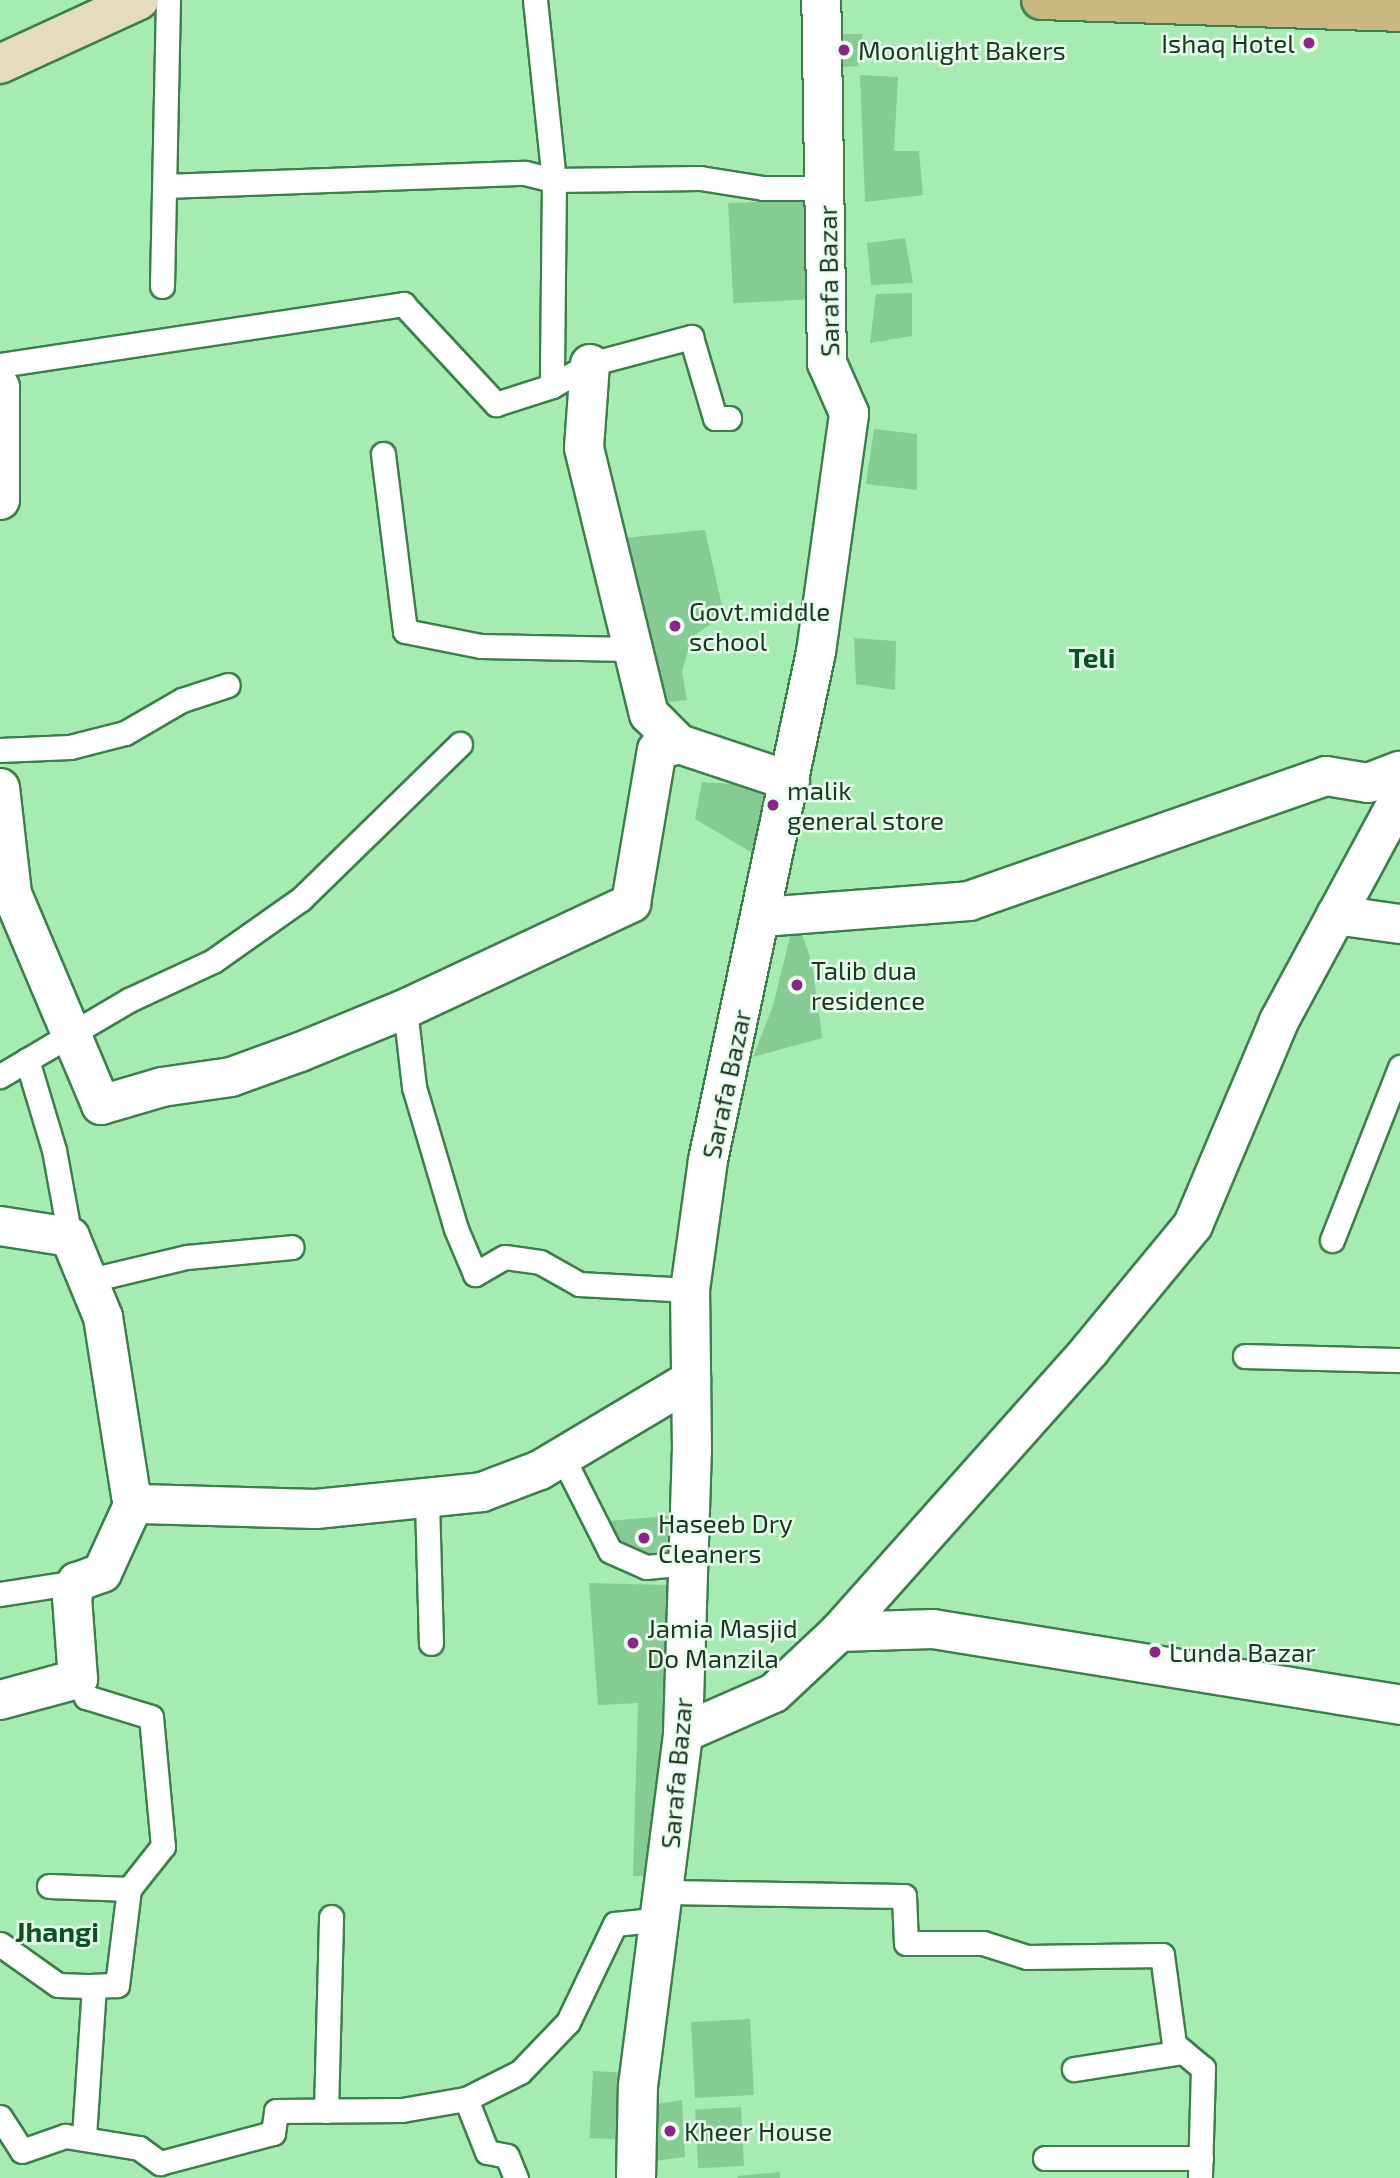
<!DOCTYPE html>
<html>
<head>
<meta charset="utf-8">
<style>
	body { margin:0 }
	#map { position:relative; width:1400px; height:2178px; overflow:hidden; background:#a5ebb2; font-family:"Exo 2",sans-serif }
	div>[style] { position:absolute }
	[style*='--x'] { left:calc(var(--x)*1px); top:calc(var(--y)*1px); width:calc(var(--w)*1px); rotate:calc(var(--a)*1deg) }
	.building>* { inset:0; background:#87cb94; transform-origin:0 0 }
	.roads { filter:drop-shadow(2px 0 #3b7f4b) drop-shadow(-2px 0 #3b7f4b) drop-shadow(0 2px #3b7f4b) drop-shadow(0 -2px #3b7f4b) }
	.lane>* { height:23px; margin:-11.5px; padding:0 11.5px; transform-origin:11.5px; border-radius:11.5px; background:#fff }
	.street>* { height:38px; margin:-19px; padding:0 19px; transform-origin:19px; border-radius:19px; background:#fff }
	.secondary>* { height:38px; margin:-19px; padding:0 19px; transform-origin:19px; border-radius:19px; background:#e5dcc0 }
	.primary>* { height:38px; margin:-19px; padding:0 19px; transform-origin:19px; border-radius:19px; background:#cbb880 }
	.dots>* { width:19px; height:19px; translate:-50% -50%; box-sizing:border-box; border:4px solid #eaffed; border-radius:50% }
	span { translate:-50% -50%; white-space:nowrap; text-align:center; line-height:1.15; -webkit-text-stroke:5px #eaffed; paint-order:stroke }
	.poi-label { font-size:26px; color:#1a3721 }
	.right { translate:-100% -50%; text-align:right }
	.left { translate:0 -50%; text-align:left }
	.street-label { font-size:26px; color:#1a3721 }
	.neighbourhood-label { font-size:28px; color:#065423; font-weight:700 }
</style>
</head>
<body>
<div id="map">
	<div class="building">
		<i style="clip-path:polygon(827px 34px,863px 34px,858px 66px,838px 67px)"></i>
		<i style="clip-path:polygon(860px 75px,898px 77px,894px 151px,919px 151px,923px 195px,865px 202px)"></i>
		<i style="left:813px;top:199px;width:100px;height:85px;rotate:87deg"></i>
		<i style="clip-path:polygon(905px 238px,913px 283px,871px 285px,867px 243px)"></i>
		<i style="clip-path:polygon(912px 293px,912px 336px,870px 343px,876px 294px)"></i>
		<i style="clip-path:polygon(874px 429px,917px 434px,917px 490px,866px 484px)"></i>
		<i style="clip-path:polygon(705px 530px,724px 615px,692px 637px,682px 672px,687px 700px,661px 703px,622px 538px)"></i>
		<i style="clip-path:polygon(854px 638px,896px 641px,895px 690px,856px 684px)"></i>
		<i style="clip-path:polygon(702px 782px,774px 787px,766px 861px,695px 819px)"></i>
		<i style="clip-path:polygon(800px 928px,812px 963px,822px 1038px,753px 1057px,773px 1006px,792px 929px)"></i>
		<i style="clip-path:polygon(679px 1515px,669px 1557px,622px 1555px,609px 1521px)"></i>
		<i style="clip-path:polygon(589px 1583px,666px 1585px,676px 1701px,663px 1876px,633px 1876px,638px 1703px,598px 1705px)"></i>
		<i style="left:750px;top:2019px;width:76px;height:59px;rotate:87deg"></i>
		<i style="left:593px;top:2071px;width:34px;height:67px;rotate:3deg"></i>
		<i style="clip-path:polygon(682px 2100px,685px 2157px,648px 2162px,651px 2105px)"></i>
		<i style="left:741px;top:2107px;width:59px;height:46px;rotate:87deg"></i>
		<i style="clip-path:polygon(780px 2172px,780px 2178px,738px 2178px,737px 2176px)"></i>
	</div>
	<div class="roads">
		<div class="lane">
			<i style="--x:535;--y:0;--w:181;--a:84"></i>
			<i style="--x:554;--y:180;--w:206;--a:90.6"></i>
			<i style="--x:165;--y:186;--w:360;--a:-2.1"></i>
			<i style="--x:525;--y:173;--w:30;--a:14"></i>
			<i style="--x:554;--y:180;--w:146;--a:-0.8"></i>
			<i style="--x:700;--y:178;--w:64;--a:9"></i>
			<i style="--x:763;--y:188;--w:63;--a:0"></i>
			<i style="--x:162;--y:286;--w:286;--a:-88.8"></i>
			<i style="--x:0;--y:365;--w:408;--a:-8.6"></i>
			<i style="--x:403;--y:304;--w:137;--a:47.1"></i>
			<i style="--x:496;--y:404;--w:59;--a:-17.8"></i>
			<i style="--x:552;--y:386;--w:44;--a:-30.1"></i>
			<i style="--x:590;--y:364;--w:105;--a:-15"></i>
			<i style="--x:691;--y:337;--w:84;--a:73.5"></i>
			<i style="--x:715;--y:418;--w:14;--a:0"></i>
			<i style="--x:383;--y:454;--w:178;--a:82.9"></i>
			<i style="--x:405;--y:631;--w:77;--a:11.2"></i>
			<i style="--x:481;--y:646;--w:148;--a:1.2"></i>
			<i style="--x:0;--y:750;--w:70;--a:-2.5"></i>
			<i style="--x:70;--y:747;--w:57;--a:-14.3"></i>
			<i style="--x:125;--y:733;--w:66;--a:-30.1"></i>
			<i style="--x:182;--y:700;--w:48;--a:-18.1"></i>
			<i style="--x:405;--y:1009;--w:79;--a:83.4"></i>
			<i style="--x:414;--y:1087;--w:148;--a:73.5"></i>
			<i style="--x:456;--y:1229;--w:49;--a:67.1"></i>
			<i style="--x:475;--y:1274;--w:34;--a:-30"></i>
			<i style="--x:505;--y:1257;--w:35;--a:8"></i>
			<i style="--x:540;--y:1262;--w:45;--a:29.4"></i>
			<i style="--x:579;--y:1284;--w:111;--a:3.1"></i>
			<i style="--x:27;--y:1060;--w:94;--a:73.3"></i>
			<i style="--x:54;--y:1150;--w:88;--a:79.6"></i>
			<i style="--x:0;--y:1076;--w:150;--a:-30.5"></i>
			<i style="--x:129;--y:1000;--w:93;--a:-24.9"></i>
			<i style="--x:213;--y:961;--w:108;--a:-35.2"></i>
			<i style="--x:301;--y:899;--w:222;--a:-44.3"></i>
			<i style="--x:1332;--y:1240;--w:186;--a:-68.5"></i>
			<i style="--x:86;--y:1281;--w:104;--a:-13.4"></i>
			<i style="--x:187;--y:1257;--w:105;--a:-5.4"></i>
			<i style="--x:1245;--y:1356;--w:155;--a:1.5"></i>
			<i style="--x:562;--y:1456;--w:106;--a:63.2"></i>
			<i style="--x:610;--y:1551;--w:39;--a:24"></i>
			<i style="--x:646;--y:1567;--w:43;--a:-5.3"></i>
			<i style="--x:427;--y:1501;--w:142;--a:88.4"></i>
			<i style="--x:0;--y:1594;--w:78;--a:-8.9"></i>
			<i style="--x:78;--y:1679;--w:20;--a:66"></i>
			<i style="--x:86;--y:1697;--w:68;--a:17.1"></i>
			<i style="--x:151;--y:1717;--w:130;--a:84.7"></i>
			<i style="--x:163;--y:1846;--w:55;--a:128.3"></i>
			<i style="--x:129;--y:1889;--w:97;--a:97.1"></i>
			<i style="--x:117;--y:1985;--w:23;--a:178"></i>
			<i style="--x:94;--y:1986;--w:152;--a:93.8"></i>
			<i style="--x:49;--y:1886;--w:80;--a:2.1"></i>
			<i style="--x:665;--y:1892;--w:239;--a:1"></i>
			<i style="--x:904;--y:1896;--w:47;--a:87.6"></i>
			<i style="--x:906;--y:1943;--w:77;--a:0"></i>
			<i style="--x:983;--y:1943;--w:46;--a:17.7"></i>
			<i style="--x:1027;--y:1957;--w:135;--a:-0.8"></i>
			<i style="--x:1162;--y:1955;--w:90;--a:82.3"></i>
			<i style="--x:1174;--y:2044;--w:38;--a:40"></i>
			<i style="--x:1203;--y:2068;--w:110;--a:91.6"></i>
			<i style="--x:0;--y:1944;--w:71;--a:35.3"></i>
			<i style="--x:58;--y:1985;--w:36;--a:2"></i>
			<i style="--x:1074;--y:2069;--w:110;--a:-8.9"></i>
			<i style="--x:466;--y:2099;--w:60;--a:-26.6"></i>
			<i style="--x:520;--y:2072;--w:69;--a:-46.2"></i>
			<i style="--x:568;--y:2022;--w:109;--a:-64.4"></i>
			<i style="--x:615;--y:1924;--w:47;--a:-6.1"></i>
			<i style="--x:326;--y:2111;--w:194;--a:-88.5"></i>
			<i style="--x:0;--y:2117;--w:40;--a:57.1"></i>
			<i style="--x:22;--y:2151;--w:46;--a:-19.2"></i>
			<i style="--x:65;--y:2136;--w:75;--a:9.2"></i>
			<i style="--x:139;--y:2148;--w:26;--a:36"></i>
			<i style="--x:160;--y:2163;--w:117;--a:-14.9"></i>
			<i style="--x:273;--y:2133;--w:22;--a:-82"></i>
			<i style="--x:276;--y:2111;--w:126;--a:-0.5"></i>
			<i style="--x:402;--y:2110;--w:65;--a:-9.8"></i>
			<i style="--x:466;--y:2099;--w:57;--a:68.4"></i>
			<i style="--x:487;--y:2152;--w:20;--a:11"></i>
			<i style="--x:507;--y:2156;--w:24;--a:68"></i>
			<i style="--x:1045;--y:2158;--w:156;--a:0"></i>
		</div>
		<div class="street">
			<i style="--x:590;--y:364;--w:84;--a:94.1"></i>
			<i style="--x:584;--y:448;--w:274;--a:76.3"></i>
			<i style="--x:649;--y:714;--w:42;--a:45"></i>
			<i style="--x:679;--y:744;--w:117;--a:18.4"></i>
			<i style="--x:0;--y:387;--w:113;--a:90"></i>
			<i style="--x:0;--y:788;--w:107;--a:83.5"></i>
			<i style="--x:12;--y:894;--w:229;--a:67.1"></i>
			<i style="--x:101;--y:1105;--w:64;--a:-16.4"></i>
			<i style="--x:162;--y:1087;--w:70;--a:-8.2"></i>
			<i style="--x:231;--y:1077;--w:73;--a:-19.9"></i>
			<i style="--x:300;--y:1052;--w:113;--a:-22.3"></i>
			<i style="--x:405;--y:1009;--w:250;--a:-25.1"></i>
			<i style="--x:631;--y:903;--w:155;--a:-80.4"></i>
			<i style="--x:657;--y:750;--w:23;--a:-15"></i>
			<i style="--x:1336;--y:915;--w:65;--a:8"></i>
			<i style="--x:762;--y:917;--w:208;--a:-4.4"></i>
			<i style="--x:969;--y:901;--w:378;--a:-19.3"></i>
			<i style="--x:1326;--y:776;--w:43;--a:9.5"></i>
			<i style="--x:1368;--y:783;--w:34;--a:-21"></i>
			<i style="--x:0;--y:1226;--w:71;--a:8.9"></i>
			<i style="--x:70;--y:1237;--w:87;--a:67.6"></i>
			<i style="--x:103;--y:1317;--w:180;--a:81.1"></i>
			<i style="--x:131;--y:1495;--w:13;--a:45"></i>
			<i style="--x:140;--y:1504;--w:176;--a:1.6"></i>
			<i style="--x:316;--y:1509;--w:167;--a:-5.8"></i>
			<i style="--x:482;--y:1492;--w:62;--a:-20.8"></i>
			<i style="--x:540;--y:1470;--w:176;--a:-30.8"></i>
			<i style="--x:839;--y:1632;--w:94;--a:-1.8"></i>
			<i style="--x:933;--y:1629;--w:473;--a:9.2"></i>
			<i style="--x:0;--y:1700;--w:81;--a:-15.1"></i>
			<i style="--x:78;--y:1679;--w:82;--a:-94.2"></i>
			<i style="--x:72;--y:1597;--w:16;--a:-72"></i>
			<i style="--x:77;--y:1582;--w:27;--a:-20"></i>
			<i style="--x:102;--y:1573;--w:79;--a:-65.4"></i>
			<i style="--x:683;--y:1733;--w:99;--a:-23.7"></i>
			<i style="--x:774;--y:1693;--w:89;--a:-43.2"></i>
			<i style="--x:839;--y:1632;--w:378;--a:-48.3"></i>
			<i style="--x:1090;--y:1350;--w:162;--a:-50.5"></i>
			<i style="--x:1193;--y:1225;--w:221;--a:-67.1"></i>
			<i style="--x:1279;--y:1021;--w:255;--a:-61.6"></i>
			<i style="--x:636;--y:2178;--w:92;--a:-88.8"></i>
			<i style="--x:638;--y:2086;--w:356;--a:-82.7"></i>
			<i style="--x:683;--y:1733;--w:282;--a:-88.2"></i>
			<i style="--x:692;--y:1451;--w:161;--a:-90.7"></i>
			<i style="--x:690;--y:1290;--w:131;--a:-82.1"></i>
			<i style="--x:708;--y:1160;--w:519;--a:-78"></i>
			<i style="--x:816;--y:652;--w:241;--a:-82.1"></i>
			<i style="--x:849;--y:413;--w:55;--a:-113.7"></i>
			<i style="--x:827;--y:363;--w:363;--a:-90.9"></i>
		</div>
		<div class="secondary">
			<i style="--x:0;--y:64;--w:153;--a:-24.7"></i>
		</div>
		<div class="primary">
			<i style="--x:1041;--y:0;--w:359;--a:1.9"></i>
		</div>
	</div>
	<div class="dots">
		<i style="left:1309px;top:43px;background:#8d2489"></i>
		<i style="left:844px;top:50px;background:#8d2489"></i>
		<i style="left:675px;top:626px;background:#8d2489"></i>
		<i style="left:773px;top:805px;background:#8d2489"></i>
		<i style="left:797px;top:985px;background:#8d2489"></i>
		<i style="left:644px;top:1538px;background:#8d2489"></i>
		<i style="left:633px;top:1643px;background:#8d2489"></i>
		<i style="left:1155px;top:1652px;background:#8d2489"></i>
		<i style="left:670px;top:2131px;background:#8d2489"></i>
	</div>
	<div class="poi-label">
		<span class="right" style="left:1295px;top:43px">Ishaq Hotel</span>
		<span class="left" style="left:858px;top:50px">Moonlight Bakers</span>
		<span class="left" style="left:689px;top:626px">Govt.middle<br>school</span>
		<span class="left" style="left:787px;top:805px">malik<br>general store</span>
		<span class="left" style="left:811px;top:985px">Talib dua<br>residence</span>
		<span class="left" style="left:658px;top:1538px">Haseeb Dry<br>Cleaners</span>
		<span class="left" style="left:647px;top:1643px">Jamia Masjid<br>Do Manzila</span>
		<span class="left" style="left:1169px;top:1652px">Lunda Bazar</span>
		<span class="left" style="left:684px;top:2131px">Kheer House</span>
	</div>
	<div class="street-label">
		<span style="left:828px;top:281px;rotate:-91deg">Sarafa Bazar</span>
		<span style="left:726px;top:1084px;rotate:-78deg">Sarafa Bazar</span>
		<span style="left:676px;top:1773px;rotate:-85deg">Sarafa Bazar</span>
	</div>
	<div class="neighbourhood-label">
		<span style="left:1092px;top:657px">Teli</span>
		<span style="left:57px;top:1931px">Jhangi</span>
	</div>
</div>
</body>
</html>
